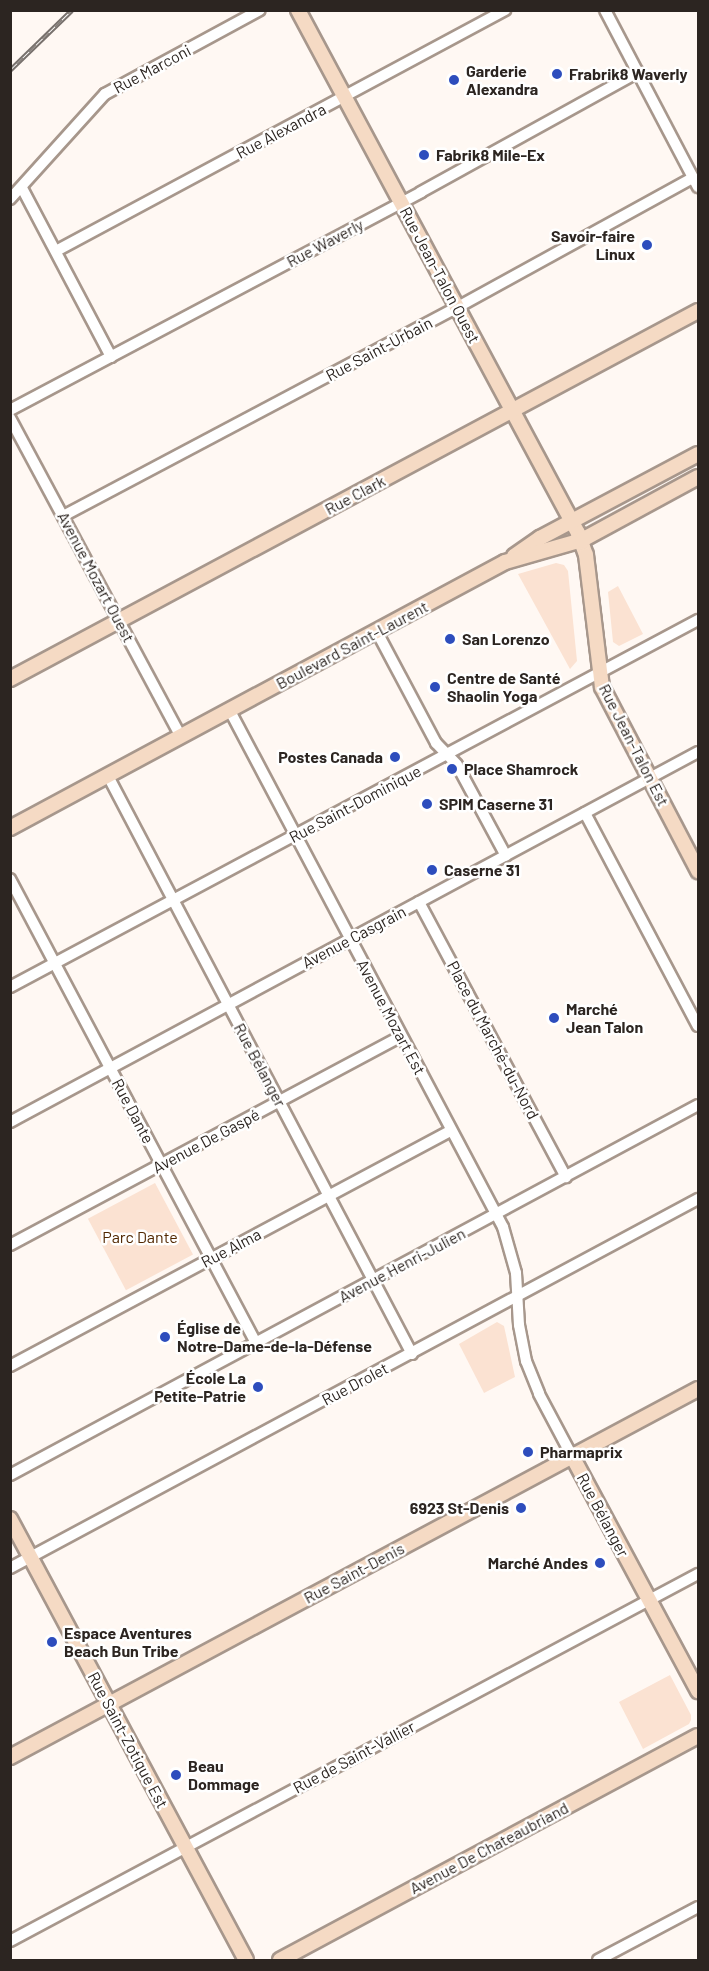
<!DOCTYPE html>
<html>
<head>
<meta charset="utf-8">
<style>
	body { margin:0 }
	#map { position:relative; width:709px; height:1971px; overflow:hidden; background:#fff8f3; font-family:Barlow,sans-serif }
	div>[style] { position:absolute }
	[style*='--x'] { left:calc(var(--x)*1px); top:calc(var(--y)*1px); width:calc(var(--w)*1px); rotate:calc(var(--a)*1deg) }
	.green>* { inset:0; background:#fbe2d2; transform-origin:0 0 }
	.roads { filter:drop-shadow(2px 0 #a7978c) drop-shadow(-2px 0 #a7978c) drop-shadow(0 2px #a7978c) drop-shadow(0 -2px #a7978c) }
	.street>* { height:10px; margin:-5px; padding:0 5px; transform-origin:5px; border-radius:5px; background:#fff }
	.secondary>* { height:14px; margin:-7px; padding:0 7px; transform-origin:7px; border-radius:7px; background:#f5dac4 }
	.rail>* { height:5px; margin-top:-2.5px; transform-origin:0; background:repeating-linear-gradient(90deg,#fff 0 9px,#78716d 0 18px); box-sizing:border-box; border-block:2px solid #78716d }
	.dots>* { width:16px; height:16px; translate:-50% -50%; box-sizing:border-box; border:3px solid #fff; border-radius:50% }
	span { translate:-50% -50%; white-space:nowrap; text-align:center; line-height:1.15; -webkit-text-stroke:5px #fff; paint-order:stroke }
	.street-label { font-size:16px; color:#2c2521 }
	.poi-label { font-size:16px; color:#2c2521; font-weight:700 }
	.left { translate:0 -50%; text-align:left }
	.right { translate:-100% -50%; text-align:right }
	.park-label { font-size:16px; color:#512700 }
	.frame { position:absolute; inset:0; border:12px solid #2c2521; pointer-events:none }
</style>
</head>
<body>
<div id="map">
	<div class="green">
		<i style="clip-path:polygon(556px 563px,564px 565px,568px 571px,577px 661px,570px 669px,518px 574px)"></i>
		<i style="clip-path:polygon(618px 586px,643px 634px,619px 646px,613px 642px,608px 592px)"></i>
		<i style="left:155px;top:1183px;width:81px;height:76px;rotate:62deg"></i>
		<i style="clip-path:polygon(497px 1322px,504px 1326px,515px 1377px,484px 1393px,459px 1344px)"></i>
		<i style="clip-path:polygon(670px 1675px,691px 1715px,691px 1720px,689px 1724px,643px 1749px,619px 1702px)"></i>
	</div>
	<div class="roads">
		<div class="street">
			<i style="--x:605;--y:10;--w:200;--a:62.3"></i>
			<i style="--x:22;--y:188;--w:191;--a:62.2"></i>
			<i style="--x:10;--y:199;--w:142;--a:-47.9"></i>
			<i style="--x:105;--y:94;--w:176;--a:-28.5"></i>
			<i style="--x:56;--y:251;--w:510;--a:-28.22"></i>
			<i style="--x:10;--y:410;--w:465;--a:-27.9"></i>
			<i style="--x:421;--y:192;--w:248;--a:-28.9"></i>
			<i style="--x:10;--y:418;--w:362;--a:61.8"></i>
			<i style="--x:63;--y:516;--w:447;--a:-27.9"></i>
			<i style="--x:458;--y:307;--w:268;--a:-28.8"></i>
			<i style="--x:377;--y:632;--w:126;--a:62"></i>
			<i style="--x:436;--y:743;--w:30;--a:46"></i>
			<i style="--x:457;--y:765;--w:103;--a:61.7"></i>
			<i style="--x:230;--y:711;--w:584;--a:62.12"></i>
			<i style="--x:503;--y:1227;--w:48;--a:74.2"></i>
			<i style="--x:516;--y:1273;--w:52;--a:86.7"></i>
			<i style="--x:519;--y:1325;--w:37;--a:79"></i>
			<i style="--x:526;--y:1361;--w:35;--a:68"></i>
			<i style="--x:539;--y:1394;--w:70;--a:62"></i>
			<i style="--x:108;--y:776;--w:653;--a:62.26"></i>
			<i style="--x:585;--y:813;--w:241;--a:62.1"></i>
			<i style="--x:10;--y:879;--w:525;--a:62.07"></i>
			<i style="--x:419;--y:902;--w:312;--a:61.9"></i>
			<i style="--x:10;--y:987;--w:780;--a:-28.08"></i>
			<i style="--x:10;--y:1122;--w:781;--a:-28.27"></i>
			<i style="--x:10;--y:1245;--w:443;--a:-28.1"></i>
			<i style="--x:10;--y:1366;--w:500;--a:-28.1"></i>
			<i style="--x:10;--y:1475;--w:781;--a:-28.27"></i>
			<i style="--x:10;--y:1568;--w:781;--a:-28.21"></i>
			<i style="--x:10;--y:1941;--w:780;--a:-28.08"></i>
			<i style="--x:598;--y:1960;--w:113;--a:-27.9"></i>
		</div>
		<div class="secondary">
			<i style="--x:298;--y:10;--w:593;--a:61.84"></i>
			<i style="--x:578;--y:533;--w:23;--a:70"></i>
			<i style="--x:586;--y:555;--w:133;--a:83.1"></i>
			<i style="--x:602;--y:687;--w:208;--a:62.4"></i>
			<i style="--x:514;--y:556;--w:32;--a:-35"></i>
			<i style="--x:540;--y:538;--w:179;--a:-28"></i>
			<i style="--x:10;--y:679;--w:780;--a:-28.14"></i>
			<i style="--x:10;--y:828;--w:562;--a:-28.25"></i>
			<i style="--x:505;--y:562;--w:80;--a:-15.9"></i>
			<i style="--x:582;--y:540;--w:132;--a:-28.5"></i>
			<i style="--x:572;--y:1456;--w:267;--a:61.8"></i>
			<i style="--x:10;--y:1519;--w:500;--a:61.85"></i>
			<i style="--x:10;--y:1757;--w:780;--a:-28.14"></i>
			<i style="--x:280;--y:1960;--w:474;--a:-28.2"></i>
		</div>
	</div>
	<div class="rail">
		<i style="--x:10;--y:70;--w:86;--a:-44.1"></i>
	</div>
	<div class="dots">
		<i style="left:557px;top:74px;background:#2d4dbd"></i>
		<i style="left:454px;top:80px;background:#2d4dbd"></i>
		<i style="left:424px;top:155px;background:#2d4dbd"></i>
		<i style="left:647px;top:245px;background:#2d4dbd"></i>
		<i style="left:450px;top:639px;background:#2d4dbd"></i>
		<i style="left:435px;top:687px;background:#2d4dbd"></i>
		<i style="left:395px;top:757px;background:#2d4dbd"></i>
		<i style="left:452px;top:769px;background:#2d4dbd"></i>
		<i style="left:427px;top:804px;background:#2d4dbd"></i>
		<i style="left:432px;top:870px;background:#2d4dbd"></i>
		<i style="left:554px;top:1018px;background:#2d4dbd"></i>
		<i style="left:165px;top:1337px;background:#2d4dbd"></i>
		<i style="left:258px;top:1387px;background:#2d4dbd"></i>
		<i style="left:528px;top:1452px;background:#2d4dbd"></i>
		<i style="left:521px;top:1508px;background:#2d4dbd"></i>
		<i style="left:600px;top:1563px;background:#2d4dbd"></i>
		<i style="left:52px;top:1642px;background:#2d4dbd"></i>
		<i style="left:176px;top:1775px;background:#2d4dbd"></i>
	</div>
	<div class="street-label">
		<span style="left:152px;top:69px;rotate:-28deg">Rue Marconi</span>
		<span style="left:281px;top:131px;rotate:-28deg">Rue Alexandra</span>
		<span style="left:325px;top:243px;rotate:-28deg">Rue Waverly</span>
		<span style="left:440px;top:275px;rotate:62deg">Rue Jean-Talon Ouest</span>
		<span style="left:379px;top:349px;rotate:-28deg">Rue Saint-Urbain</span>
		<span style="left:355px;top:495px;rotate:-28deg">Rue Clark</span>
		<span style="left:96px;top:577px;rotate:62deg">Avenue Mozart Ouest</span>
		<span style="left:352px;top:645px;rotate:-28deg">Boulevard Saint-Laurent</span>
		<span style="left:634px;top:745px;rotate:63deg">Rue Jean-Talon Est</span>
		<span style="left:355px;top:804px;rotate:-28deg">Rue Saint-Dominique</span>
		<span style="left:354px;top:937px;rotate:-28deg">Avenue Casgrain</span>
		<span style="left:391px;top:1017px;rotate:62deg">Avenue Mozart Est</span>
		<span style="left:493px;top:1040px;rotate:62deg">Place du Marché-du-Nord</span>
		<span style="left:260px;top:1065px;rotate:62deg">Rue Bélanger</span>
		<span style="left:133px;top:1111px;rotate:62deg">Rue Dante</span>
		<span style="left:206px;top:1141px;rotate:-28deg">Avenue De Gaspé</span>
		<span style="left:231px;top:1248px;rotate:-28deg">Rue Alma</span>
		<span style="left:402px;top:1265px;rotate:-28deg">Avenue Henri-Julien</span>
		<span style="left:355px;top:1384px;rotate:-28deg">Rue Drolet</span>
		<span style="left:603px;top:1515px;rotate:62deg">Rue Bélanger</span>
		<span style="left:354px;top:1573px;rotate:-28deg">Rue Saint-Denis</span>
		<span style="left:128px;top:1740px;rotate:62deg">Rue Saint-Zotique Est</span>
		<span style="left:354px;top:1757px;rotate:-28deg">Rue de Saint-Vallier</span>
		<span style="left:489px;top:1848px;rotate:-28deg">Avenue De Chateaubriand</span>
	</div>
	<div class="poi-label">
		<span class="left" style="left:466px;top:80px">Garderie<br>Alexandra</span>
		<span class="left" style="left:569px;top:74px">Frabrik8 Waverly</span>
		<span class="left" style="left:436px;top:155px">Fabrik8 Mile-Ex</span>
		<span class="right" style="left:635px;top:245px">Savoir-faire<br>Linux</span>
		<span class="left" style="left:462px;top:639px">San Lorenzo</span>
		<span class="left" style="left:447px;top:687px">Centre de Santé<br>Shaolin Yoga</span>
		<span class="right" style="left:383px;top:757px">Postes Canada</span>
		<span class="left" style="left:464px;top:769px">Place Shamrock</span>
		<span class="left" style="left:439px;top:804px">SPIM Caserne 31</span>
		<span class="left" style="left:444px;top:870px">Caserne 31</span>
		<span class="left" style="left:566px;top:1018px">Marché<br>Jean Talon</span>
		<span class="left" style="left:177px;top:1337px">Église de<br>Notre-Dame-de-la-Défense</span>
		<span class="right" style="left:246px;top:1387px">École La<br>Petite-Patrie</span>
		<span class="left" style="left:540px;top:1452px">Pharmaprix</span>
		<span class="right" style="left:509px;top:1508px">6923 St-Denis</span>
		<span class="right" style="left:588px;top:1563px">Marché Andes</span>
		<span class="left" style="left:64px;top:1642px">Espace Aventures<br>Beach Bun Tribe</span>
		<span class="left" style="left:188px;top:1775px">Beau<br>Dommage</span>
	</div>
	<div class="park-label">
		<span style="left:140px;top:1237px">Parc Dante</span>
	</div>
	<div class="frame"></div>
</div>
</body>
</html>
